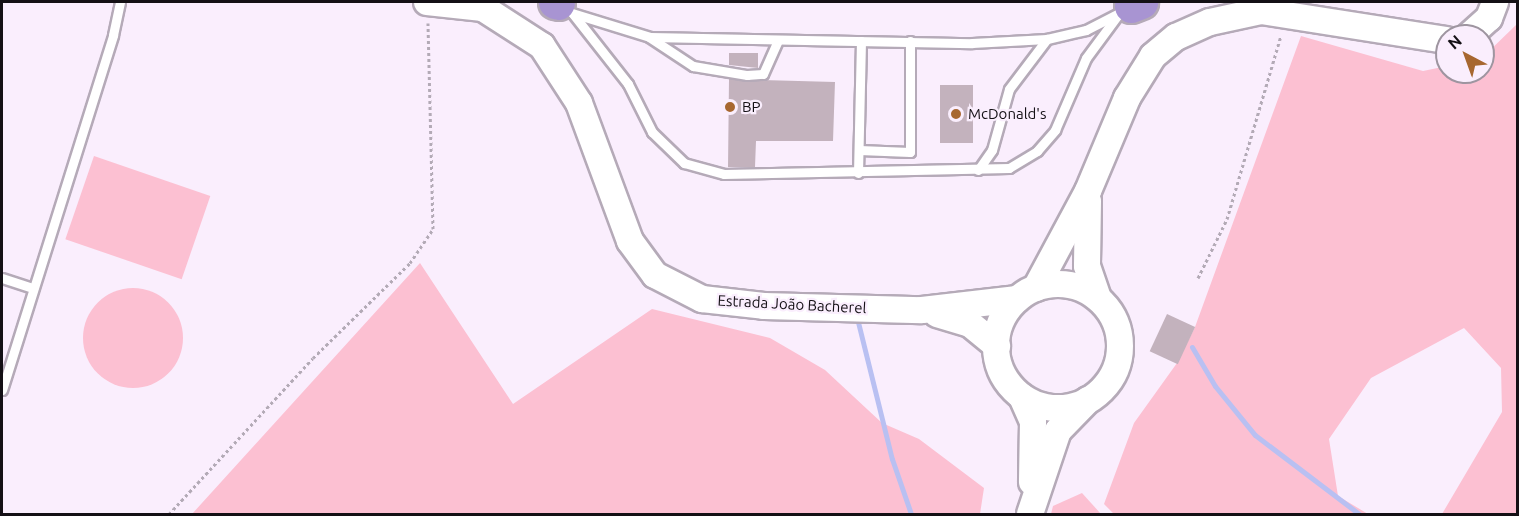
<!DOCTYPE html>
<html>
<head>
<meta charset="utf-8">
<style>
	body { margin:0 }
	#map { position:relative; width:1519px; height:516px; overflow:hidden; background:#faeefd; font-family:Ubuntu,sans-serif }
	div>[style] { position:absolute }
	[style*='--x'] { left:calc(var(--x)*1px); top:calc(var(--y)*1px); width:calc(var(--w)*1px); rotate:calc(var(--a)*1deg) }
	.green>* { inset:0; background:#fcc0d2; transform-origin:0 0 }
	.round { border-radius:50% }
	.stream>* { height:5px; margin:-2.5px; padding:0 2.5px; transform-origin:2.5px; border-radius:2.5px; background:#b9c0f2 }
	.building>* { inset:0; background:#c3b2bd; transform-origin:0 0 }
	.path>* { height:3px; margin-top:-1.5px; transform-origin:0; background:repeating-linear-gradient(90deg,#b3aab6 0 3px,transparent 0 6px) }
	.roads { filter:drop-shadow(2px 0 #b5aab8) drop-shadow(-2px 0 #b5aab8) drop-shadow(0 2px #b5aab8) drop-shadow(0 -2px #b5aab8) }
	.lane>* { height:9px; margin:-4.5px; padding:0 4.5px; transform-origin:4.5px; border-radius:4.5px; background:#fff }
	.secondary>* { height:26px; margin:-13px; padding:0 13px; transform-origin:13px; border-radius:13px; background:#fff }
	.secondary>.ring { margin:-13px; padding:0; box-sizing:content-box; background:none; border:26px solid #fff; border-radius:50% }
	.highway>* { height:33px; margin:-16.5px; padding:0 16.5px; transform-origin:16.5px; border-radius:16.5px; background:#a894d2 }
	.dots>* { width:16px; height:16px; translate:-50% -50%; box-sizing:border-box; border:3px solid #faeefd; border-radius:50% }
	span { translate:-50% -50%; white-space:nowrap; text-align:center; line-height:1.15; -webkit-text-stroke:4.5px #faeefd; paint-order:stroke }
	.poi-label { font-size:15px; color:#141015 }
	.left { translate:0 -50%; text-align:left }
	.street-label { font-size:15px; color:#141015 }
	.frame { position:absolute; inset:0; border:3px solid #141015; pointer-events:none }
	.north { position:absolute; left:1435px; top:24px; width:60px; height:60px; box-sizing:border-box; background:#faeefd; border:2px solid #9e95a0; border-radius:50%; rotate:319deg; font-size:16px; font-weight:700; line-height:24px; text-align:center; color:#141015 }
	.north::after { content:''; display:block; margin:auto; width:21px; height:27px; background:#a76730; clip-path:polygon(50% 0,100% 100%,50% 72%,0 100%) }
</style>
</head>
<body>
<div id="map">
	<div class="green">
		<i style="clip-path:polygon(1517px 24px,1517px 514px,1442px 514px,1502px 412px,1501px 368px,1464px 328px,1371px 378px,1329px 439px,1338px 496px,1368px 514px,1114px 514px,1104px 504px,1134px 423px,1177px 363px,1195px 327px,1301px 36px,1423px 71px,1447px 66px,1447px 72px,1483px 72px,1483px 57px)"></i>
		<i style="left:94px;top:156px;width:123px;height:88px;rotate:19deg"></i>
		<i style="clip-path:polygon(420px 263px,513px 404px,652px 309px,770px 338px,825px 370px,882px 423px,919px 439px,984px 488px,980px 514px,192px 514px)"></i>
		<i class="round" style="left:83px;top:288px;width:100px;height:100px"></i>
		<i style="clip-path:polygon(1082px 493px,1101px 514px,1051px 514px,1053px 506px)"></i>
	</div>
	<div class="stream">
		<i style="--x:857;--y:318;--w:145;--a:76.1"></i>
		<i style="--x:892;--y:459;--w:58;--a:70.9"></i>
		<i style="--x:1192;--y:347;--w:45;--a:59.5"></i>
		<i style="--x:1215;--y:386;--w:63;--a:50.8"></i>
		<i style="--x:1255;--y:435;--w:131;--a:37.2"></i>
	</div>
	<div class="building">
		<i style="clip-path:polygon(729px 53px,758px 53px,758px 68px,729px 65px)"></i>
		<i style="clip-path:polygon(729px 79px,835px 82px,833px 141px,756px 141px,755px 167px,728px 167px)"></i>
		<i style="left:940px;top:85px;width:33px;height:58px"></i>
		<i style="left:1167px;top:314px;width:31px;height:41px;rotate:25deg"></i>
	</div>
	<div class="path">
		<i style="--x:1198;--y:278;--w:66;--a:-63.8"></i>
		<i style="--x:1227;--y:219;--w:191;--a:-73.6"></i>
		<i style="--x:169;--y:514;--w:212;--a:-47.3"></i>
		<i style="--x:313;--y:358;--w:136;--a:-44.4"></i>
		<i style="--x:410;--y:263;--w:41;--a:-55.9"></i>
		<i style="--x:433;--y:229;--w:206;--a:-91.4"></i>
	</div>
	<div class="roads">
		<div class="lane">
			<i style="--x:572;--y:13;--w:82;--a:17.1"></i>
			<i style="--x:650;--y:37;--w:322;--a:1.1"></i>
			<i style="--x:972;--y:43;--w:75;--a:-3.1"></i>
			<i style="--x:1047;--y:39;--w:40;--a:-13"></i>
			<i style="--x:1086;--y:30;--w:35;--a:-27"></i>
			<i style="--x:573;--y:14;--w:89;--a:51.8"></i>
			<i style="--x:628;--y:84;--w:54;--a:63.4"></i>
			<i style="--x:652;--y:132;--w:45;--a:44.1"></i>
			<i style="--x:684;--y:163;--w:41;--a:15.4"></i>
			<i style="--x:724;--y:174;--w:285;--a:-1.2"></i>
			<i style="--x:1009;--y:168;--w:33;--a:-31"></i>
			<i style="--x:1037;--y:151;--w:28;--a:-49"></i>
			<i style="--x:1055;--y:130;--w:78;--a:-66.7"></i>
			<i style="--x:1086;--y:58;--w:57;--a:-53.5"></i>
			<i style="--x:649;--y:37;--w:53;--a:33.4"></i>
			<i style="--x:693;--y:66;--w:55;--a:9.5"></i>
			<i style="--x:747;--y:75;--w:16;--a:-4"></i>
			<i style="--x:763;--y:74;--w:37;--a:-66"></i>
			<i style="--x:859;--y:150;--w:51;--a:2.2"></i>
			<i style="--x:910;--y:152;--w:111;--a:-90"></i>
			<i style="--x:978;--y:170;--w:24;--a:-55"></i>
			<i style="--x:992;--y:150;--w:63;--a:-74.4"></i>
			<i style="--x:1009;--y:89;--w:63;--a:-52.8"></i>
			<i style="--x:858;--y:173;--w:132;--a:-88.7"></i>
			<i style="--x:2;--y:278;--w:33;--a:18"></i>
			<i style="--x:2;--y:390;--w:372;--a:-72.6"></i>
			<i style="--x:113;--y:35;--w:34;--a:-78"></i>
		</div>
		<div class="secondary">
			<i style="--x:427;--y:2;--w:56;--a:6.1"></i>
			<i style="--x:483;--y:8;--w:70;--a:32.8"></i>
			<i style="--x:542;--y:46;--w:68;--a:57"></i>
			<i style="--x:579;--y:103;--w:147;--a:69.7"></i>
			<i style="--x:630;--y:241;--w:42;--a:53.7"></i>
			<i style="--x:655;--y:275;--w:53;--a:27.1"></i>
			<i style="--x:702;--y:299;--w:62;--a:6.4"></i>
			<i style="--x:764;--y:306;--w:158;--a:1.5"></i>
			<i style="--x:922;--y:310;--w:96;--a:-6.6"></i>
			<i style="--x:1469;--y:36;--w:27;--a:-42"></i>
			<i style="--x:1489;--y:18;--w:17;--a:-69"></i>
			<i style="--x:1088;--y:201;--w:65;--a:90.9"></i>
			<i style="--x:1087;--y:266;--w:34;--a:71"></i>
			<i class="ring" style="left:996px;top:284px;width:98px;height:98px"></i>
			<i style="--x:1036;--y:288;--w:110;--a:-61.8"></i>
			<i style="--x:1088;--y:191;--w:101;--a:-67.2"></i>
			<i style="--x:1127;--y:98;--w:49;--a:-58.2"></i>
			<i style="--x:1153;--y:56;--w:30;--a:-40"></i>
			<i style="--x:1176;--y:37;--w:37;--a:-24"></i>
			<i style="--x:1210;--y:22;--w:52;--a:-12.2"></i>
			<i style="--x:1261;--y:11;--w:188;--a:8.9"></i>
			<i style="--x:937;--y:314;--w:34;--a:17"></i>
			<i style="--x:970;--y:324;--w:35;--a:39"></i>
			<i style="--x:1022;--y:397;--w:27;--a:66"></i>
			<i style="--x:1033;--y:422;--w:60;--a:91"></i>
			<i style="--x:1030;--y:514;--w:88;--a:-71.4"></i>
			<i style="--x:1058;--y:431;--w:43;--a:-45.9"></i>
		</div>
		<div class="highway">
			<i style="--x:555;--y:2;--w:3;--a:18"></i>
			<i style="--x:1131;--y:6;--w:11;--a:-22"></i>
		</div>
	</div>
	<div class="dots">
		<i style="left:730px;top:107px;background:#a76730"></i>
		<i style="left:956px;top:114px;background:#a76730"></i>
	</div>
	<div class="poi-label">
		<span class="left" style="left:742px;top:107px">BP</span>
		<span class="left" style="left:968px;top:114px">McDonald's</span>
	</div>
	<div class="street-label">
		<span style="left:792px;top:304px;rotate:3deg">Estrada João Bacherel</span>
	</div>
	<div class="frame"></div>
	<div class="north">N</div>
</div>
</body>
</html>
